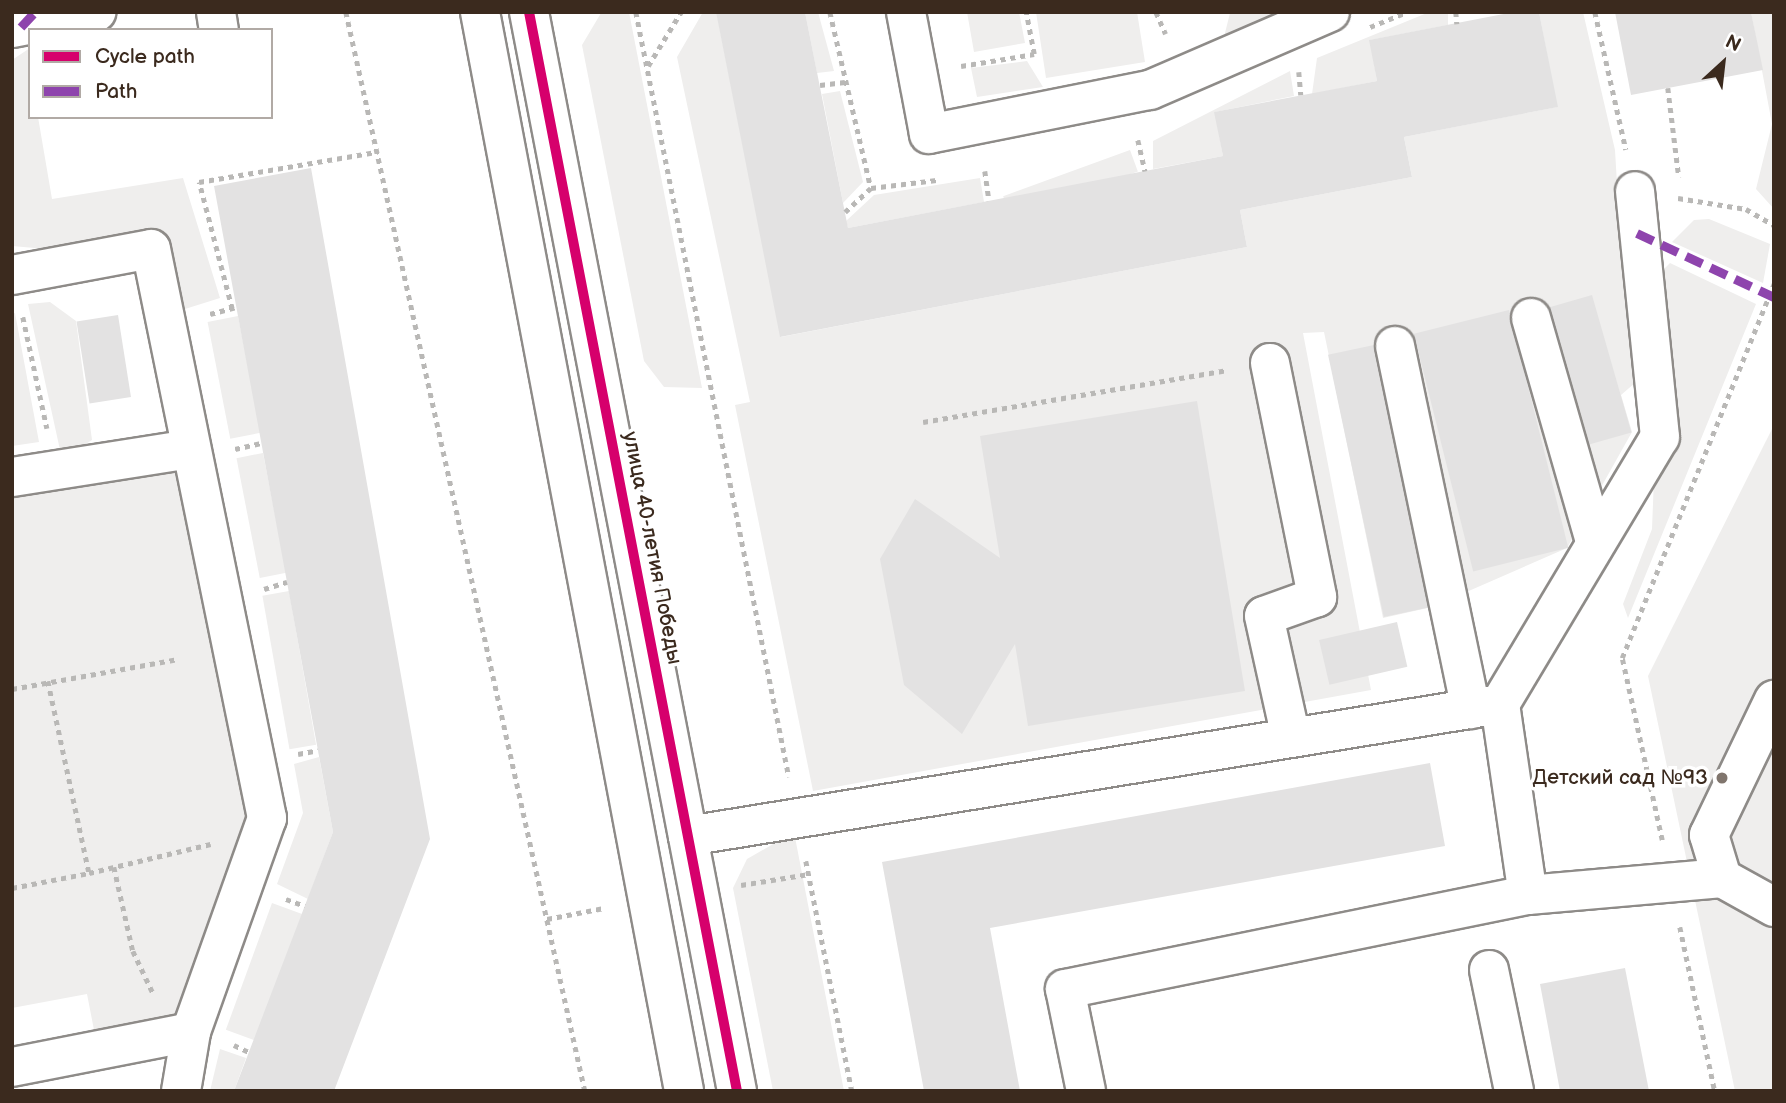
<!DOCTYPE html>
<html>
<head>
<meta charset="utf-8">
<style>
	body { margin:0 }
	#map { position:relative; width:1786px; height:1103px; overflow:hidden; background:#fff; font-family:"Balsamiq Sans",sans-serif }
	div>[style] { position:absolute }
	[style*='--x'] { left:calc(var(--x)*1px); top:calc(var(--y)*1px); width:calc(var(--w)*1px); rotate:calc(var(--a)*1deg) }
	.built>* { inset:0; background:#efeeed; transform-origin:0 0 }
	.building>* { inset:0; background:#e3e2e2; transform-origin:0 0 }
	.path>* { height:4.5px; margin-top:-2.25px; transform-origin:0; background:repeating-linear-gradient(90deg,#b9b8b6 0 5px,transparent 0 10px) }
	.roads { filter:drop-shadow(2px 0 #8e8b88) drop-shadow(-2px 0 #8e8b88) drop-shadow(0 2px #8e8b88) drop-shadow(0 -2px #8e8b88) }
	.minor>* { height:38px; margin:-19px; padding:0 19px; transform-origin:19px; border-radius:19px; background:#fff }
	.quiet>* { height:9px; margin-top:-4.5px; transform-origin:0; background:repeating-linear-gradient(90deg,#8e44ad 0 18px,transparent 0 27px) }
	.cycleway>* { height:10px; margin:-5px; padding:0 5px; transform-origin:5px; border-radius:5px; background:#d6006c }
	.dots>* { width:19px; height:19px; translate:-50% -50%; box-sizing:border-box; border:4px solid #fff; border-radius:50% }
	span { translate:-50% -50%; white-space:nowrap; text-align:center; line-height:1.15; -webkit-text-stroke:7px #fff; paint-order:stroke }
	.street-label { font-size:21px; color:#3b2a1e }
	.poi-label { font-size:21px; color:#3b2a1e }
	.right { translate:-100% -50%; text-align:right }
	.frame { position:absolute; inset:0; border:14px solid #3b2a1e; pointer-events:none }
	.legend { position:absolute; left:28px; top:28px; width:245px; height:91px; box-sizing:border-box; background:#fff; border:2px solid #b1aaa5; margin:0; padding:9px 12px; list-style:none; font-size:21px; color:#3b2a1e }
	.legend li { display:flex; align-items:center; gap:14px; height:35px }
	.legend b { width:35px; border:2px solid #b1aaa5 }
	.north { position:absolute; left:1688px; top:28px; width:70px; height:70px; -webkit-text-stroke:5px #fff; paint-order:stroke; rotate:27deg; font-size:19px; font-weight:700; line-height:28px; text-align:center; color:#3b2a1e }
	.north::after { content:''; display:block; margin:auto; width:24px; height:32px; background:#3b2a1e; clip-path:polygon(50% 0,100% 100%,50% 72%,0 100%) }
</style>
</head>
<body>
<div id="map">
	<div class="built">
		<i style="clip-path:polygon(629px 12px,702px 388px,664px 387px,644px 361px,582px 45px,601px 13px)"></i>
		<i style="clip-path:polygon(703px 12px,729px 12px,717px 15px,781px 337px,1247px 247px,1240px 210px,1412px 177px,1404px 137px,1557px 107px,1539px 12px,1583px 12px,1615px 150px,1622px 267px,1643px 376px,1621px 395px,1632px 432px,1567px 548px,1432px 607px,1383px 618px,1324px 332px,1303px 333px,1371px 690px,813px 791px,735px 405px,750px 402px,677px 57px)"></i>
		<i style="clip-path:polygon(805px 12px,818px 12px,834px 71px,817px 73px)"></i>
		<i style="clip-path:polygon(967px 12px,1019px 12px,1025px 43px,974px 52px)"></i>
		<i style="clip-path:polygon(1036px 12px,1137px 12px,1145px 62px,1046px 78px)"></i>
		<i style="clip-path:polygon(1291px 12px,1224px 37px,1230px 13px)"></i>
		<i style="clip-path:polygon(1448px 12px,1448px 25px,1370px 40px,1377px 81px,1312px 94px,1317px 58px,1427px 13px)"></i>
		<i style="clip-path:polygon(1751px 12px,1774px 12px,1774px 209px,1756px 189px,1772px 124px)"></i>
		<i style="clip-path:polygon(30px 48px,30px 117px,38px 117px,52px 199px,183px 178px,220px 298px,185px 309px,161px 230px,46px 249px,12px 246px,12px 60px)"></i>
		<i style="clip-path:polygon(1027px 61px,1043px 87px,977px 97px,971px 68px)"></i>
		<i style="clip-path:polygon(1290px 71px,1294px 96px,1215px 112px,1223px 156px,1153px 169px,1153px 141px)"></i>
		<i style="clip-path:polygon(840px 91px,863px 182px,843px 203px,822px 94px)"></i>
		<i style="left:1130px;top:150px;width:23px;height:135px;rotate:70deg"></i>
		<i style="clip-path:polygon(980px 178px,984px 202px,848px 228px,846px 221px,874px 195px)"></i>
		<i style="clip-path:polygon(1709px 219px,1770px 244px,1763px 283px,1672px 242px,1694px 220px)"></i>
		<i style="clip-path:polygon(1670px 263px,1756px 304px,1628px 618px,1623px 604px,1652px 529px,1662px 271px)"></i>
		<i style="clip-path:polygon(50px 302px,76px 321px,92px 440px,62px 459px,28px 304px)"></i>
		<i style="clip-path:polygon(15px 313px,39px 442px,12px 446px,12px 314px)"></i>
		<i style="left:238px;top:316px;width:119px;height:31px;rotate:79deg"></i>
		<i style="clip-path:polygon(1774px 425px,1774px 1091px,1735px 1091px,1648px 676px)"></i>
		<i style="left:263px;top:453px;width:122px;height:27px;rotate:79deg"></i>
		<i style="clip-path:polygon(182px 471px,251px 818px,175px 1017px,94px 1030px,87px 994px,12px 1008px,12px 496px)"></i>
		<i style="left:289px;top:591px;width:156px;height:27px;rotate:80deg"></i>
		<i style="clip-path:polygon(319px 757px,333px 832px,308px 899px,277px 884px,303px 813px,294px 764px)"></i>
		<i style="clip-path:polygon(794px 832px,844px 1091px,773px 1091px,733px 888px,747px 859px)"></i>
		<i style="left:272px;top:903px;width:32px;height:135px;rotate:20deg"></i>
		<i style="clip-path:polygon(220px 1049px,246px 1058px,234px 1091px,210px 1091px)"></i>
	</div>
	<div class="building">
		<i style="clip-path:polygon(716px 12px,805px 12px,848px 228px,1223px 156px,1214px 112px,1377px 81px,1369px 40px,1514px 12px,1539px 12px,1558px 107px,1404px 137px,1412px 177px,1240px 210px,1247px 247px,780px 337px)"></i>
		<i style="clip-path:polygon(1615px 12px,1751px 12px,1763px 70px,1631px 95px)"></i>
		<i style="clip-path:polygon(311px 168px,430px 839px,334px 1091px,234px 1091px,333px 832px,214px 186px)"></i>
		<i style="left:1592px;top:295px;width:143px;height:45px;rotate:74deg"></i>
		<i style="left:1509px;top:310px;width:245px;height:98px;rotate:76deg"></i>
		<i style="left:118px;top:315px;width:83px;height:42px;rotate:81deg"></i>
		<i style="left:1374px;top:345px;width:268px;height:47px;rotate:78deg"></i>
		<i style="clip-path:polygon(1197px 401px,1245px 691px,1028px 726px,1015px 644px,962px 734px,904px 685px,880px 559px,915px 499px,1000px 558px,980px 436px)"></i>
		<i style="left:1397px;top:622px;width:46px;height:80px;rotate:77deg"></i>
		<i style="clip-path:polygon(1430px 763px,1445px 846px,990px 928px,1020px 1091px,924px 1091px,882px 862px)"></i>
		<i style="clip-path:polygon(1625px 968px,1649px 1091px,1560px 1091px,1540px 984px)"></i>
	</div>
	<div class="path">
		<i style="--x:346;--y:12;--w:1105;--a:77.51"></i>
		<i style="--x:636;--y:12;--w:780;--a:78.69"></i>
		<i style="--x:830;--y:12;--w:181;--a:76.9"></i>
		<i style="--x:871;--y:188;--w:66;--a:-6.9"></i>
		<i style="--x:1156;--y:12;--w:24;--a:66"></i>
		<i style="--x:1456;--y:12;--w:12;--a:85"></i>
		<i style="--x:1595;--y:12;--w:141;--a:77.3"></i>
		<i style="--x:1370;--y:27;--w:40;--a:-22"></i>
		<i style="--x:648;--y:66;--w:63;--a:-58.6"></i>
		<i style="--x:961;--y:66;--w:74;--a:-9.3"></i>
		<i style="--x:1034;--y:54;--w:43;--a:-100.8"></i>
		<i style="--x:1299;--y:72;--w:23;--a:85"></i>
		<i style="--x:820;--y:85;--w:25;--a:-7"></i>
		<i style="--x:1668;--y:88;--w:90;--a:83"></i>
		<i style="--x:1138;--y:140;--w:32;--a:77"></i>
		<i style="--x:985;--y:171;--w:30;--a:82"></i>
		<i style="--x:1678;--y:198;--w:69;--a:9.2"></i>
		<i style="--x:1746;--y:209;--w:32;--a:30"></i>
		<i style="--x:845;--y:212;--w:35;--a:-43"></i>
		<i style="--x:232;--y:309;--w:131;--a:-104.6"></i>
		<i style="--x:199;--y:182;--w:181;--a:-9.6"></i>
		<i style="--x:210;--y:314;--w:28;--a:-15"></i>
		<i style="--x:23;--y:317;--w:114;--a:77.8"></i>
		<i style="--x:923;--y:422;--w:309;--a:-9.7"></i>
		<i style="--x:235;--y:449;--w:28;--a:-13"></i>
		<i style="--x:264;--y:589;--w:24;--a:-17"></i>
		<i style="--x:48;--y:681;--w:196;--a:77.9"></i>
		<i style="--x:89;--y:873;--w:125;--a:-13.4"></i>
		<i style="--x:12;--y:689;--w:169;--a:-10.2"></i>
		<i style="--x:298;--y:754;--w:20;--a:-11"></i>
		<i style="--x:1662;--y:840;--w:186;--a:-102.4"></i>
		<i style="--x:1622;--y:658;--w:405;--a:-67.9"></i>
		<i style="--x:806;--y:861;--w:235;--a:78.7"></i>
		<i style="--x:114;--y:867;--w:86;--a:77.3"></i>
		<i style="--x:133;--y:951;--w:49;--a:64.5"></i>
		<i style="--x:741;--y:885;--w:69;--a:-9.2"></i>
		<i style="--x:12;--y:888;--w:78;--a:-11"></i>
		<i style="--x:286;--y:899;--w:20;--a:20"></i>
		<i style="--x:547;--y:919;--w:58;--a:-10.9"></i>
		<i style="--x:1680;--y:927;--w:168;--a:78"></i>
		<i style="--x:234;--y:1045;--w:17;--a:25"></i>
	</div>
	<div class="roads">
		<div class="minor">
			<i style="--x:216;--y:12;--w:18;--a:81"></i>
			<i style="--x:480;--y:12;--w:1098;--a:79.29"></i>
			<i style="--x:529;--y:12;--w:1099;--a:79.09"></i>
			<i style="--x:906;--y:12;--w:124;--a:79.3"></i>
			<i style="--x:929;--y:134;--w:225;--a:-11.3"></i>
			<i style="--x:1150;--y:90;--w:196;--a:-23.4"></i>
			<i style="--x:12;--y:28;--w:86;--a:-10.8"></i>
			<i style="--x:12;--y:275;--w:141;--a:-10.6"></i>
			<i style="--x:151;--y:249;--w:581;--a:78.48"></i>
			<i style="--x:267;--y:818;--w:227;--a:109.6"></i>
			<i style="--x:191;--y:1032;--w:60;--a:99.6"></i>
			<i style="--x:1531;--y:318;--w:228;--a:74"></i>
			<i style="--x:1395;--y:346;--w:371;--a:78.2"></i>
			<i style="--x:1270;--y:363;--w:239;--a:78.6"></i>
			<i style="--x:1317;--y:597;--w:56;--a:160.3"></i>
			<i style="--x:1264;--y:616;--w:125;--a:77.5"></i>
			<i style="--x:12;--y:477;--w:181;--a:-8.9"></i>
			<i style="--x:1500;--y:704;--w:311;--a:-59.1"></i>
			<i style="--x:1660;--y:437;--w:247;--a:-95.8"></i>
			<i style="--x:688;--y:836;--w:823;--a:-9.23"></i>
			<i style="--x:1500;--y:704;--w:193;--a:81.7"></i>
			<i style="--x:1722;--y:878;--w:45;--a:-106.8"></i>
			<i style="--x:1709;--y:835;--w:150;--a:-64.3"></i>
			<i style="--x:1489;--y:970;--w:124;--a:78.3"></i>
			<i style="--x:12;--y:1067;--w:182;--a:-11.1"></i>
			<i style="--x:1086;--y:1091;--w:104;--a:-101.6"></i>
			<i style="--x:1065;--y:989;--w:472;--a:-11.5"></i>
			<i style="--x:1528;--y:895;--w:195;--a:-5"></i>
			<i style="--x:1722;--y:878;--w:60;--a:29.1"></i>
		</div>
	</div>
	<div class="quiet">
		<i style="--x:21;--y:27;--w:21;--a:-47"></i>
		<i style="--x:1637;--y:233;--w:151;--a:25"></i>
	</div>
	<div class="cycleway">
		<i style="--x:529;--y:12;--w:1099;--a:79.09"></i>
	</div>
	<div class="dots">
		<i style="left:1722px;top:778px;background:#80756d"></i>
	</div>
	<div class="street-label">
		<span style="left:652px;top:548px;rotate:79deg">улица 40-летия Победы</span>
	</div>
	<div class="poi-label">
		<span class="right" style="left:1708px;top:778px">Детский сад №93</span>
	</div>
	<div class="frame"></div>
	<ul class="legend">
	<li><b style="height:9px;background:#d6006c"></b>Cycle path</li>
	<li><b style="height:9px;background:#8e44ad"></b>Path</li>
	</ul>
	<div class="north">N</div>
</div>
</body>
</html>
